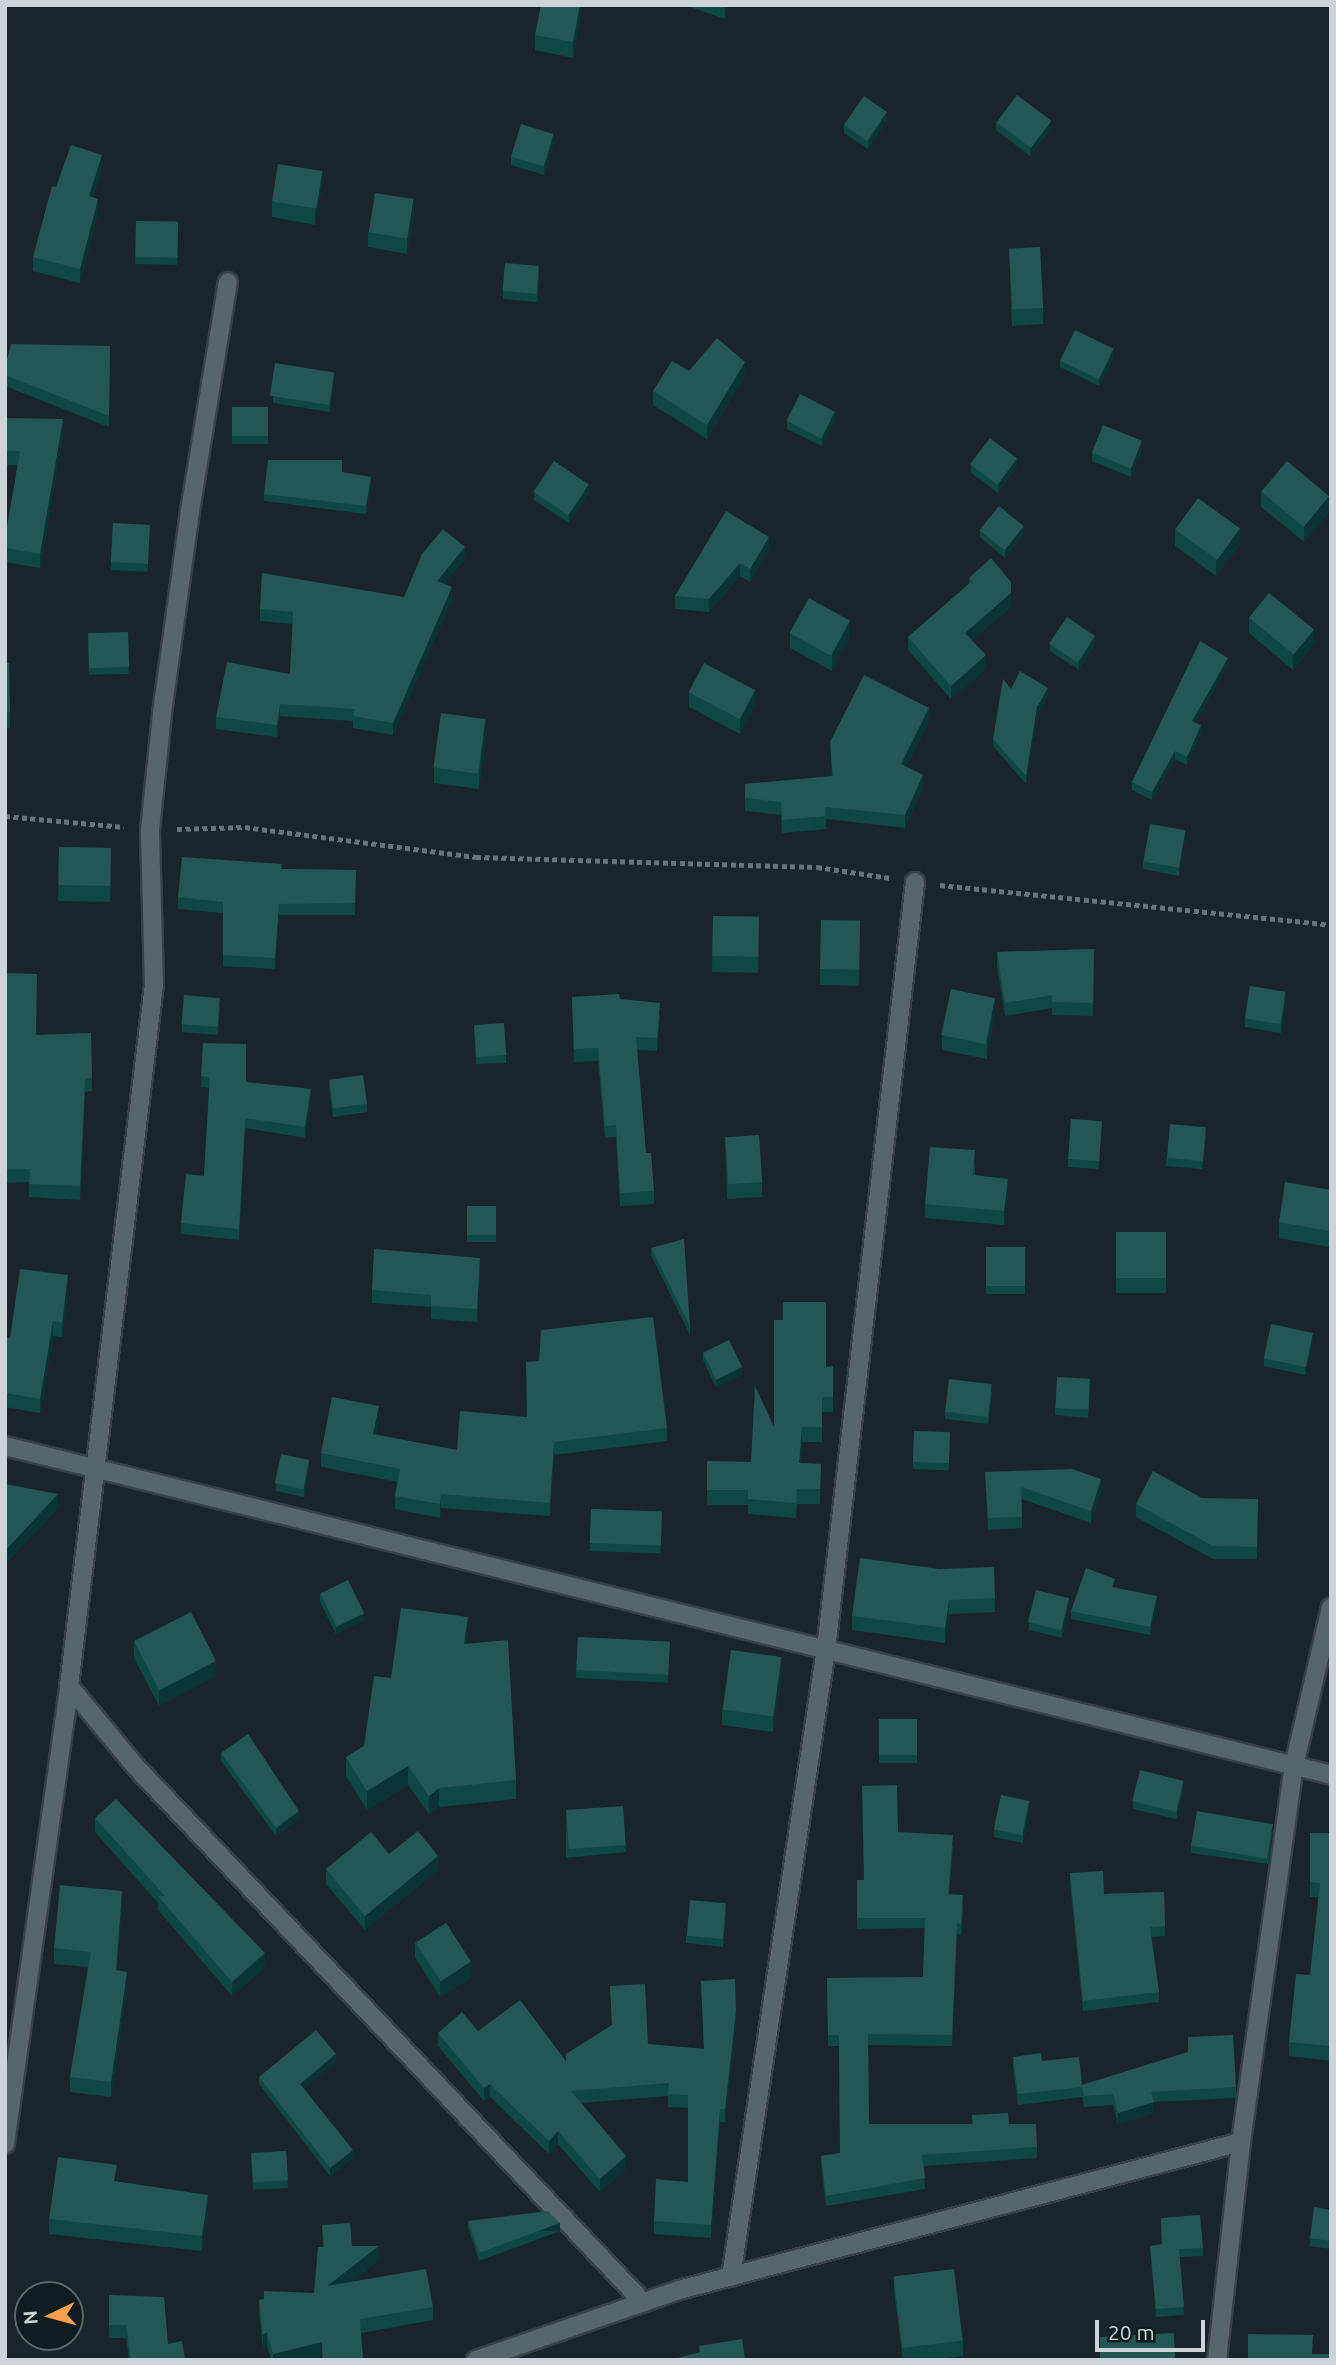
<!DOCTYPE html>
<html>
<head>
<meta charset="utf-8">
<style>
	body { margin:0 }
	#map { position:relative; width:1336px; height:2365px; overflow:hidden; background:#19252a; font-family:Ubuntu,sans-serif }
	div>[style] { position:absolute }
	[style*='--x'] { left:calc(var(--x)*1px); top:calc(var(--y)*1px); width:calc(var(--w)*1px); rotate:calc(var(--a)*1deg) }
	.path>* { height:4.5px; margin-top:-2.25px; transform-origin:0; background:repeating-linear-gradient(90deg,#6a7478 0 5px,transparent 0 8.5px) }
	.roads { filter:drop-shadow(2px 0 #384145) drop-shadow(-2px 0 #384145) drop-shadow(0 2px #384145) drop-shadow(0 -2px #384145) }
	.street>* { height:18px; margin:-9px; padding:0 9px; transform-origin:9px; border-radius:9px; background:#58656a }
	.wall>* { inset:0; background:#0e4744; transform-origin:0 0 }
	.shaded-wall>* { inset:0; background:#0a3333; transform-origin:0 0 }
	.building>* { inset:0; background:#235654; transform-origin:0 0 }
	span { translate:-50% -50%; white-space:nowrap; text-align:center; line-height:1.15; -webkit-text-stroke:5px #101c20; paint-order:stroke }
	.frame { position:absolute; inset:0; border:7px solid #cdd4d7; pointer-events:none }
	.north { position:absolute; left:14px; top:2281px; width:70px; height:70px; box-sizing:border-box; background:#101c20; border:2px solid #5c6669; border-radius:50%; rotate:265deg; font-size:19px; font-weight:700; line-height:28px; text-align:center; color:#cdd4d7 }
	.north::after { content:''; display:block; margin:auto; width:24px; height:32px; background:#f99f4d; clip-path:polygon(50% 0,100% 100%,50% 72%,0 100%) }
	.scale { position:absolute; left:1095px; top:2320px; width:110px; height:32px; box-sizing:border-box; border:4px solid #cdd4d7; border-top:0; padding-left:9px; font-size:21px; line-height:24px; white-space:nowrap; color:#cdd4d7; -webkit-text-stroke:5px #101c20; paint-order:stroke }
</style>
</head>
<body>
<div id="map">
	<div class="path">
		<i style="--x:5;--y:816;--w:119;--a:5.3"></i>
		<i style="--x:177;--y:829;--w:68;--a:-1.7"></i>
		<i style="--x:245;--y:827;--w:233;--a:7.4"></i>
		<i style="--x:476;--y:857;--w:341;--a:1.7"></i>
		<i style="--x:817;--y:867;--w:74;--a:8.6"></i>
		<i style="--x:940;--y:885;--w:393;--a:5.8"></i>
	</div>
	<div class="roads">
		<div class="street">
			<i style="--x:5;--y:1446;--w:1366;--a:13.93"></i>
			<i style="--x:69;--y:1686;--w:105;--a:50.4"></i>
			<i style="--x:136;--y:1767;--w:738;--a:46.54"></i>
			<i style="--x:5;--y:2144;--w:462;--a:-82"></i>
			<i style="--x:69;--y:1686;--w:706;--a:-83.09"></i>
			<i style="--x:154;--y:985;--w:155;--a:-91.5"></i>
			<i style="--x:150;--y:830;--w:118;--a:-84.1"></i>
			<i style="--x:162;--y:713;--w:204;--a:-82.1"></i>
			<i style="--x:190;--y:511;--w:232;--a:-80.6"></i>
			<i style="--x:731;--y:2277;--w:635;--a:-81.4"></i>
			<i style="--x:826;--y:1649;--w:772;--a:-83.38"></i>
			<i style="--x:476;--y:2360;--w:215;--a:-19"></i>
			<i style="--x:679;--y:2290;--w:581;--a:-14.75"></i>
			<i style="--x:1217;--y:2360;--w:219;--a:-83.7"></i>
			<i style="--x:1241;--y:2142;--w:380;--a:-82"></i>
			<i style="--x:1294;--y:1766;--w:163;--a:-76.9"></i>
		</div>
	</div>
	<div class="wall">
		<i style="clip-path:polygon(581px 5px,581px 15px,573px 58px,535px 50px,535px 35px)"></i>
		<i style="clip-path:polygon(684px 5px,729px 5px,725px 19px)"></i>
		<i style="clip-path:polygon(887px 120px,868px 149px,844px 133px,844px 125px)"></i>
		<i style="clip-path:polygon(996px 122px,1051px 129px,1030px 156px,996px 130px)"></i>
		<i style="clip-path:polygon(554px 141px,544px 175px,511px 165px,511px 157px)"></i>
		<i style="clip-path:polygon(102px 169px,93px 197px,98px 213px,80px 283px,33px 271px,33px 257px,56px 187px)"></i>
		<i style="clip-path:polygon(322px 186px,315px 225px,272px 217px,272px 202px)"></i>
		<i style="clip-path:polygon(414px 214px,407px 254px,368px 247px,368px 232px)"></i>
		<i style="left:136px;top:221px;width:42px;height:43px;rotate:1deg"></i>
		<i style="clip-path:polygon(1009px 248px,1043px 308px,1043px 324px,1012px 326px)"></i>
		<i style="clip-path:polygon(539px 274px,537px 302px,503px 299px,503px 291px)"></i>
		<i style="clip-path:polygon(110px 346px,109px 427px,5px 386px,5px 367px)"></i>
		<i style="clip-path:polygon(1114px 357px,1099px 386px,1060px 367px,1060px 360px)"></i>
		<i style="clip-path:polygon(689px 371px,745px 376px,707px 439px,653px 405px,653px 391px)"></i>
		<i style="clip-path:polygon(334px 379px,330px 412px,273px 403px,273px 396px)"></i>
		<i style="left:232px;top:407px;width:36px;height:37px"></i>
		<i style="clip-path:polygon(5px 418px,63px 433px,40px 568px,5px 562px,5px 539px,18px 465px,5px 465px)"></i>
		<i style="clip-path:polygon(835px 420px,822px 446px,787px 429px,787px 421px)"></i>
		<i style="clip-path:polygon(1142px 449px,1131px 477px,1092px 461px,1092px 453px)"></i>
		<i style="clip-path:polygon(971px 465px,1017px 466px,998px 493px,971px 473px)"></i>
		<i style="clip-path:polygon(342px 472px,371px 485px,366px 514px,264px 501px,264px 494px)"></i>
		<i style="clip-path:polygon(1261px 491px,1329px 512px,1304px 542px,1261px 507px)"></i>
		<i style="clip-path:polygon(534px 492px,589px 493px,569px 523px,534px 500px)"></i>
		<i style="clip-path:polygon(726px 511px,769px 550px,750px 582px,740px 576px,709px 612px,675px 609px,675px 596px)"></i>
		<i style="left:113px;top:523px;width:37px;height:47px;rotate:3deg"></i>
		<i style="clip-path:polygon(980px 530px,1024px 534px,1005px 558px,980px 537px)"></i>
		<i style="clip-path:polygon(1175px 530px,1240px 544px,1216px 576px,1175px 546px)"></i>
		<i style="clip-path:polygon(465px 559px,444px 584px,452px 600px,393px 735px,353px 728px,353px 721px,280px 716px,277px 737px,216px 729px,216px 717px,290px 674px,293px 624px,260px 621px,260px 609px,404px 597px)"></i>
		<i style="clip-path:polygon(969px 578px,1011px 607px,972px 640px,986px 669px,951px 699px,908px 650px,908px 637px,969px 584px)"></i>
		<i style="clip-path:polygon(1249px 618px,1314px 644px,1293px 670px,1249px 633px)"></i>
		<i style="left:128px;top:632px;width:42px;height:40px;rotate:89deg"></i>
		<i style="clip-path:polygon(790px 633px,850px 636px,832px 671px,790px 648px)"></i>
		<i style="clip-path:polygon(1050px 644px,1095px 644px,1079px 670px,1050px 651px)"></i>
		<i style="clip-path:polygon(5px 663px,9px 663px,10px 728px,5px 728px)"></i>
		<i style="clip-path:polygon(1228px 665px,1195px 723px,1201px 733px,1187px 765px,1175px 759px,1152px 800px,1132px 790px,1132px 782px)"></i>
		<i style="clip-path:polygon(1011px 689px,1048px 696px,1037px 715px,1026px 784px,993px 746px,993px 739px)"></i>
		<i style="clip-path:polygon(689px 692px,755px 705px,740px 734px,689px 707px)"></i>
		<i style="clip-path:polygon(929px 721px,906px 767px,923px 788px,905px 828px,826px 819px,826px 829px,782px 833px,781px 815px,745px 811px,745px 784px,832px 776px,830px 742px)"></i>
		<i style="clip-path:polygon(486px 734px,479px 789px,434px 783px,434px 768px)"></i>
		<i style="clip-path:polygon(1185px 838px,1179px 876px,1143px 869px,1143px 861px)"></i>
		<i style="left:59px;top:847px;width:52px;height:54px;rotate:1deg"></i>
		<i style="clip-path:polygon(282px 869px,356px 870px,355px 915px,279px 915px,275px 969px,223px 966px,223px 913px,178px 909px,178px 897px)"></i>
		<i style="left:713px;top:916px;width:46px;height:56px;rotate:1deg"></i>
		<i style="left:821px;top:920px;width:39px;height:65px;rotate:1deg"></i>
		<i style="clip-path:polygon(1094px 949px,1093px 1016px,1052px 1015px,1052px 1008px,1005px 1016px,997px 966px,997px 952px)"></i>
		<i style="clip-path:polygon(5px 973px,37px 1035px,91px 1033px,92px 1091px,85px 1092px,80px 1200px,29px 1197px,29px 1182px,5px 1183px)"></i>
		<i style="clip-path:polygon(572px 997px,620px 999px,660px 1015px,657px 1051px,637px 1050px,646px 1153px,654px 1191px,654px 1204px,620px 1206px,616px 1137px,605px 1138px,598px 1061px,574px 1062px)"></i>
		<i style="clip-path:polygon(1286px 1000px,1281px 1033px,1245px 1027px,1245px 1019px)"></i>
		<i style="clip-path:polygon(220px 1006px,218px 1035px,182px 1032px,182px 1024px)"></i>
		<i style="clip-path:polygon(995px 1013px,987px 1059px,942px 1050px,942px 1035px)"></i>
		<i style="clip-path:polygon(474px 1025px,506px 1055px,506px 1063px,476px 1064px)"></i>
		<i style="clip-path:polygon(203px 1043px,246px 1082px,311px 1100px,305px 1138px,245px 1128px,239px 1240px,181px 1234px,181px 1223px,204px 1176px,209px 1088px,201px 1087px)"></i>
		<i style="clip-path:polygon(329px 1079px,367px 1104px,367px 1112px,333px 1117px,329px 1087px)"></i>
		<i style="left:1071px;top:1119px;width:31px;height:48px;rotate:4deg"></i>
		<i style="clip-path:polygon(1206px 1135px,1202px 1169px,1166px 1166px,1166px 1158px)"></i>
		<i style="clip-path:polygon(725px 1137px,762px 1182px,762px 1197px,727px 1199px)"></i>
		<i style="clip-path:polygon(975px 1164px,975px 1175px,1008px 1193px,1004px 1225px,925px 1218px,925px 1204px)"></i>
		<i style="clip-path:polygon(1331px 1190px,1331px 1237px,1329px 1247px,1279px 1238px,1279px 1222px)"></i>
		<i style="left:467px;top:1206px;width:29px;height:36px"></i>
		<i style="left:1166px;top:1232px;width:61px;height:50px;rotate:90deg"></i>
		<i style="left:986px;top:1247px;width:39px;height:47px"></i>
		<i style="clip-path:polygon(651px 1248px,690px 1327px,690px 1335px,651px 1255px)"></i>
		<i style="clip-path:polygon(480px 1270px,477px 1322px,431px 1319px,431px 1307px,372px 1303px,372px 1290px)"></i>
		<i style="clip-path:polygon(68px 1290px,62px 1337px,53px 1336px,40px 1413px,5px 1407px,5px 1337px,10px 1338px)"></i>
		<i style="clip-path:polygon(1313px 1341px,1305px 1375px,1264px 1366px,1264px 1358px)"></i>
		<i style="clip-path:polygon(703px 1353px,742px 1375px,716px 1387px,703px 1360px)"></i>
		<i style="clip-path:polygon(833px 1366px,833px 1412px,822px 1412px,822px 1442px,802px 1442px,800px 1463px,821px 1464px,820px 1504px,797px 1504px,796px 1518px,748px 1514px,748px 1505px,707px 1505px,707px 1461px,751px 1462px,774px 1427px,826px 1367px)"></i>
		<i style="clip-path:polygon(1090px 1387px,1088px 1418px,1055px 1415px,1055px 1408px)"></i>
		<i style="clip-path:polygon(992px 1392px,988px 1424px,945px 1419px,945px 1412px)"></i>
		<i style="clip-path:polygon(526px 1417px,667px 1428px,667px 1441px,554px 1455px,550px 1516px,441px 1508px,440px 1518px,395px 1509px,395px 1496px,398px 1482px,321px 1467px,321px 1453px,379px 1420px,376px 1435px,457px 1450px)"></i>
		<i style="left:914px;top:1431px;width:36px;height:38px;rotate:2deg"></i>
		<i style="clip-path:polygon(309px 1468px,304px 1497px,276px 1491px,276px 1484px)"></i>
		<i style="clip-path:polygon(985px 1472px,1101px 1491px,1091px 1523px,1022px 1499px,1022px 1528px,988px 1530px)"></i>
		<i style="clip-path:polygon(1258px 1499px,1257px 1559px,1213px 1559px,1136px 1517px,1136px 1504px)"></i>
		<i style="left:591px;top:1509px;width:71px;height:42px;rotate:2deg"></i>
		<i style="clip-path:polygon(994px 1567px,995px 1612px,949px 1614px,945px 1643px,852px 1630px,852px 1616px)"></i>
		<i style="clip-path:polygon(320px 1594px,364px 1620px,336px 1634px,320px 1602px)"></i>
		<i style="clip-path:polygon(1157px 1604px,1150px 1635px,1071px 1619px,1071px 1611px)"></i>
		<i style="clip-path:polygon(1069px 1605px,1062px 1638px,1029px 1630px,1029px 1622px)"></i>
		<i style="clip-path:polygon(468px 1636px,467px 1643px,516px 1780px,516px 1799px,439px 1807px,429px 1814px,408px 1785px,367px 1810px,346px 1776px,346px 1757px,364px 1746px,391px 1678px)"></i>
		<i style="left:578px;top:1637px;width:92px;height:41px;rotate:3deg"></i>
		<i style="clip-path:polygon(134px 1642px,216px 1676px,159px 1706px,134px 1658px)"></i>
		<i style="clip-path:polygon(782px 1672px,773px 1732px,722px 1725px,722px 1709px)"></i>
		<i style="left:879px;top:1719px;width:38px;height:44px"></i>
		<i style="clip-path:polygon(221px 1753px,299px 1819px,276px 1836px,221px 1761px)"></i>
		<i style="clip-path:polygon(1184px 1788px,1177px 1819px,1133px 1809px,1133px 1801px)"></i>
		<i style="clip-path:polygon(1029px 1809px,1023px 1843px,994px 1837px,994px 1829px)"></i>
		<i style="clip-path:polygon(566px 1811px,626px 1845px,626px 1852px,566px 1858px)"></i>
		<i style="clip-path:polygon(95px 1818px,265px 1967px,232px 1996px,158px 1910px,158px 1903px,95px 1832px)"></i>
		<i style="clip-path:polygon(898px 1832px,953px 1846px,949px 1894px,963px 1906px,961px 1935px,957px 1934px,952px 2046px,868px 2045px,869px 2124px,972px 2124px,972px 2115px,1009px 2124px,1037px 2147px,1037px 2158px,924px 2166px,925px 2189px,826px 2206px,821px 2166px,821px 2156px,840px 2153px,839px 2046px,828px 2046px,827px 1978px,923px 1977px,925px 1928px,857px 1929px,857px 1880px,864px 1880px)"></i>
		<i style="clip-path:polygon(1273px 1832px,1269px 1864px,1191px 1853px,1191px 1845px)"></i>
		<i style="clip-path:polygon(1310px 1833px,1331px 1833px,1331px 2061px,1289px 2056px,1289px 2042px,1310px 1975px,1319px 1897px,1310px 1897px)"></i>
		<i style="clip-path:polygon(389px 1854px,438px 1870px,365px 1930px,326px 1884px,326px 1869px)"></i>
		<i style="clip-path:polygon(1070px 1873px,1104px 1894px,1164px 1892px,1165px 1936px,1151px 1937px,1159px 1992px,1159px 2002px,1083px 2011px,1070px 1883px)"></i>
		<i style="clip-path:polygon(122px 1906px,117px 1971px,127px 1987px,111px 2097px,70px 2092px,70px 2077px,88px 1967px,54px 1964px,54px 1948px)"></i>
		<i style="clip-path:polygon(726px 1911px,723px 1947px,686px 1943px,686px 1936px)"></i>
		<i style="clip-path:polygon(415px 1942px,471px 1978px,440px 1997px,415px 1957px)"></i>
		<i style="clip-path:polygon(701px 1981px,736px 2024px,725px 2122px,720px 2122px,711px 2238px,654px 2234px,654px 2221px,688px 2182px,688px 2108px,668px 2107px,668px 2096px,581px 2103px,626px 2169px,600px 2192px,558px 2144px,549px 2154px,490px 2097px,484px 2101px,438px 2046px,438px 2033px,478px 2031px,566px 2061px,612px 2025px,610px 1986px,648px 2044px,704px 2049px)"></i>
		<i style="clip-path:polygon(1188px 2037px,1236px 2087px,1236px 2098px,1154px 2102px,1154px 2113px,1118px 2124px,1113px 2105px,1084px 2107px,1082px 2097px,1018px 2105px,1013px 2068px,1013px 2057px,1042px 2061px,1082px 2085px,1188px 2052px)"></i>
		<i style="clip-path:polygon(336px 2062px,304px 2088px,353px 2158px,330px 2176px,259px 2084px,259px 2077px)"></i>
		<i style="left:286px;top:2151px;width:37px;height:35px;rotate:87deg"></i>
		<i style="clip-path:polygon(208px 2210px,202px 2251px,49px 2234px,49px 2219px)"></i>
		<i style="clip-path:polygon(1331px 2210px,1331px 2249px,1310px 2246px,1310px 2238px)"></i>
		<i style="clip-path:polygon(1161px 2218px,1203px 2248px,1203px 2256px,1179px 2257px,1184px 2315px,1156px 2317px,1150px 2246px,1162px 2245px)"></i>
		<i style="clip-path:polygon(468px 2221px,560px 2231px,479px 2261px,468px 2228px)"></i>
		<i style="clip-path:polygon(322px 2225px,352px 2246px,379px 2260px,351px 2282px,433px 2307px,433px 2320px,361px 2333px,363px 2360px,322px 2360px,322px 2356px,305px 2360px,271px 2360px,267px 2346px,263px 2349px,259px 2314px,259px 2300px,314px 2293px,323px 2247px)"></i>
		<i style="clip-path:polygon(894px 2277px,963px 2340px,963px 2356px,933px 2360px,903px 2360px,894px 2292px)"></i>
		<i style="clip-path:polygon(109px 2295px,168px 2344px,185px 2360px,129px 2360px,126px 2338px,109px 2338px)"></i>
	</div>
	<div class="shaded-wall">
		<i style="clip-path:polygon(580px 5px,581px 5px,581px 15px,573px 58px,573px 42px)"></i>
		<i style="clip-path:polygon(725px 5px,729px 5px,725px 19px)"></i>
		<i style="clip-path:polygon(887px 112px,887px 120px,868px 149px,868px 142px)"></i>
		<i style="clip-path:polygon(1051px 121px,1051px 129px,1030px 156px,1030px 148px)"></i>
		<i style="clip-path:polygon(554px 134px,554px 141px,544px 175px,544px 167px)"></i>
		<i style="clip-path:polygon(102px 155px,102px 169px,89px 210px,89px 196px)"></i>
		<i style="clip-path:polygon(322px 171px,322px 186px,315px 225px,315px 209px)"></i>
		<i style="clip-path:polygon(98px 199px,98px 213px,80px 283px,80px 269px)"></i>
		<i style="clip-path:polygon(414px 199px,414px 214px,407px 254px,407px 238px)"></i>
		<i style="clip-path:polygon(1114px 349px,1114px 357px,1099px 386px,1099px 378px)"></i>
		<i style="clip-path:polygon(745px 362px,745px 376px,707px 439px,707px 425px)"></i>
		<i style="clip-path:polygon(334px 372px,334px 379px,330px 412px,330px 404px)"></i>
		<i style="clip-path:polygon(835px 412px,835px 420px,822px 446px,822px 438px)"></i>
		<i style="clip-path:polygon(63px 419px,63px 433px,40px 568px,40px 554px)"></i>
		<i style="clip-path:polygon(1142px 441px,1142px 449px,1131px 477px,1131px 469px)"></i>
		<i style="clip-path:polygon(1017px 458px,1017px 466px,998px 493px,998px 485px)"></i>
		<i style="clip-path:polygon(371px 477px,371px 485px,366px 514px,366px 506px)"></i>
		<i style="clip-path:polygon(589px 485px,589px 493px,569px 523px,569px 515px)"></i>
		<i style="clip-path:polygon(1329px 496px,1329px 512px,1304px 542px,1304px 527px)"></i>
		<i style="clip-path:polygon(1024px 526px,1024px 534px,1005px 558px,1005px 550px)"></i>
		<i style="clip-path:polygon(1240px 529px,1240px 544px,1216px 576px,1216px 561px)"></i>
		<i style="clip-path:polygon(769px 537px,769px 550px,750px 582px,750px 569px)"></i>
		<i style="clip-path:polygon(465px 547px,465px 559px,437px 593px,437px 581px)"></i>
		<i style="clip-path:polygon(740px 563px,740px 576px,709px 612px,709px 599px)"></i>
		<i style="clip-path:polygon(452px 587px,452px 600px,393px 735px,393px 723px)"></i>
		<i style="clip-path:polygon(1011px 593px,1011px 607px,965px 646px,965px 633px)"></i>
		<i style="clip-path:polygon(850px 621px,850px 636px,832px 671px,832px 655px)"></i>
		<i style="clip-path:polygon(1314px 629px,1314px 644px,1293px 670px,1293px 655px)"></i>
		<i style="clip-path:polygon(1095px 636px,1095px 644px,1079px 670px,1079px 662px)"></i>
		<i style="clip-path:polygon(986px 655px,986px 669px,951px 699px,951px 686px)"></i>
		<i style="clip-path:polygon(1228px 658px,1228px 665px,1192px 729px,1192px 721px)"></i>
		<i style="clip-path:polygon(1048px 688px,1048px 696px,1037px 715px,1026px 784px,1026px 776px,1037px 707px)"></i>
		<i style="clip-path:polygon(755px 690px,755px 705px,740px 734px,740px 719px)"></i>
		<i style="clip-path:polygon(280px 704px,280px 716px,277px 737px,277px 725px)"></i>
		<i style="clip-path:polygon(929px 708px,929px 721px,901px 777px,901px 764px)"></i>
		<i style="clip-path:polygon(486px 719px,486px 734px,479px 789px,479px 774px)"></i>
		<i style="clip-path:polygon(1201px 725px,1201px 733px,1187px 765px,1187px 757px)"></i>
		<i style="clip-path:polygon(1175px 751px,1175px 759px,1152px 800px,1152px 792px)"></i>
		<i style="clip-path:polygon(923px 775px,923px 788px,905px 828px,905px 815px)"></i>
		<i style="clip-path:polygon(1185px 830px,1185px 838px,1179px 876px,1179px 868px)"></i>
		<i style="clip-path:polygon(279px 904px,279px 915px,275px 969px,275px 958px)"></i>
		<i style="clip-path:polygon(1286px 992px,1286px 1000px,1281px 1033px,1281px 1026px)"></i>
		<i style="clip-path:polygon(995px 998px,995px 1013px,987px 1059px,987px 1044px)"></i>
		<i style="clip-path:polygon(311px 1089px,311px 1100px,305px 1138px,305px 1127px)"></i>
		<i style="clip-path:polygon(1008px 1179px,1008px 1193px,1004px 1225px,1004px 1211px)"></i>
		<i style="clip-path:polygon(1331px 1222px,1331px 1237px,1329px 1247px,1329px 1231px)"></i>
		<i style="clip-path:polygon(480px 1258px,480px 1270px,477px 1322px,477px 1309px)"></i>
		<i style="clip-path:polygon(68px 1275px,68px 1290px,62px 1337px,62px 1323px)"></i>
		<i style="clip-path:polygon(53px 1321px,53px 1336px,40px 1413px,40px 1399px)"></i>
		<i style="clip-path:polygon(1313px 1333px,1313px 1341px,1305px 1375px,1305px 1367px)"></i>
		<i style="clip-path:polygon(742px 1367px,742px 1375px,716px 1387px,716px 1380px)"></i>
		<i style="clip-path:polygon(379px 1406px,379px 1420px,373px 1448px,373px 1434px)"></i>
		<i style="clip-path:polygon(802px 1427px,802px 1442px,799px 1478px,799px 1463px)"></i>
		<i style="clip-path:polygon(554px 1442px,554px 1455px,550px 1516px,550px 1503px)"></i>
		<i style="clip-path:polygon(309px 1460px,309px 1468px,304px 1497px,304px 1489px)"></i>
		<i style="clip-path:polygon(1101px 1479px,1101px 1491px,1091px 1523px,1091px 1511px)"></i>
		<i style="clip-path:polygon(58px 1494px,58px 1509px,5px 1565px,5px 1551px)"></i>
		<i style="clip-path:polygon(441px 1494px,441px 1508px,440px 1518px,440px 1504px)"></i>
		<i style="clip-path:polygon(1157px 1596px,1157px 1604px,1150px 1635px,1150px 1627px)"></i>
		<i style="clip-path:polygon(1069px 1598px,1069px 1605px,1062px 1638px,1062px 1630px)"></i>
		<i style="clip-path:polygon(949px 1600px,949px 1614px,945px 1643px,945px 1628px)"></i>
		<i style="clip-path:polygon(364px 1613px,364px 1620px,336px 1634px,336px 1627px)"></i>
		<i style="clip-path:polygon(468px 1617px,468px 1636px,464px 1662px,464px 1644px)"></i>
		<i style="clip-path:polygon(782px 1657px,782px 1672px,773px 1732px,773px 1717px)"></i>
		<i style="clip-path:polygon(216px 1661px,216px 1676px,159px 1706px,159px 1691px)"></i>
		<i style="clip-path:polygon(408px 1766px,408px 1785px,367px 1810px,367px 1791px)"></i>
		<i style="clip-path:polygon(1184px 1781px,1184px 1788px,1177px 1819px,1177px 1811px)"></i>
		<i style="clip-path:polygon(439px 1788px,439px 1807px,429px 1814px,429px 1796px)"></i>
		<i style="clip-path:polygon(1029px 1801px,1029px 1809px,1023px 1843px,1023px 1835px)"></i>
		<i style="clip-path:polygon(299px 1811px,299px 1819px,276px 1836px,276px 1828px)"></i>
		<i style="clip-path:polygon(1273px 1825px,1273px 1832px,1269px 1864px,1269px 1857px)"></i>
		<i style="clip-path:polygon(438px 1856px,438px 1870px,365px 1930px,365px 1916px)"></i>
		<i style="clip-path:polygon(122px 1891px,122px 1906px,116px 1986px,116px 1970px)"></i>
		<i style="clip-path:polygon(265px 1953px,265px 1967px,232px 1996px,232px 1982px)"></i>
		<i style="clip-path:polygon(471px 1962px,471px 1978px,440px 1997px,440px 1982px)"></i>
		<i style="clip-path:polygon(127px 1972px,127px 1987px,111px 2097px,111px 2082px)"></i>
		<i style="clip-path:polygon(736px 2011px,736px 2024px,725px 2122px,725px 2109px)"></i>
		<i style="clip-path:polygon(336px 2054px,336px 2062px,300px 2092px,300px 2084px)"></i>
		<i style="clip-path:polygon(490px 2084px,490px 2097px,484px 2101px,484px 2088px)"></i>
		<i style="clip-path:polygon(1154px 2102px,1154px 2113px,1118px 2124px,1118px 2113px)"></i>
		<i style="clip-path:polygon(720px 2109px,720px 2122px,711px 2238px,711px 2225px)"></i>
		<i style="clip-path:polygon(558px 2131px,558px 2144px,549px 2154px,549px 2141px)"></i>
		<i style="clip-path:polygon(353px 2150px,353px 2158px,330px 2176px,330px 2168px)"></i>
		<i style="clip-path:polygon(626px 2156px,626px 2169px,600px 2192px,600px 2179px)"></i>
		<i style="clip-path:polygon(208px 2195px,208px 2210px,202px 2251px,202px 2236px)"></i>
		<i style="left:560px;top:2223px;width:8px;height:86px;rotate:90deg"></i>
		<i style="clip-path:polygon(379px 2246px,379px 2260px,327px 2300px,327px 2286px)"></i>
		<i style="clip-path:polygon(267px 2332px,267px 2346px,263px 2349px,263px 2335px)"></i>
		<i style="clip-path:polygon(322px 2342px,322px 2356px,305px 2360px,273px 2360px,273px 2354px)"></i>
	</div>
	<div class="building">
		<i style="clip-path:polygon(541px 5px,580px 5px,573px 42px,535px 35px)"></i>
		<i style="left:1017px;top:95px;width:43px;height:34px;rotate:37deg"></i>
		<i style="left:864px;top:96px;width:28px;height:35px;rotate:35deg"></i>
		<i style="left:521px;top:124px;width:34px;height:34px;rotate:17deg"></i>
		<i style="clip-path:polygon(71px 145px,102px 155px,89px 196px,98px 199px,80px 269px,33px 257px,52px 186px,56px 187px)"></i>
		<i style="left:278px;top:164px;width:45px;height:38px;rotate:9deg"></i>
		<i style="left:375px;top:193px;width:39px;height:40px;rotate:9deg"></i>
		<i style="left:136px;top:221px;width:42px;height:36px;rotate:1deg"></i>
		<i style="left:1040px;top:247px;width:61px;height:31px;rotate:87deg"></i>
		<i style="left:505px;top:263px;width:34px;height:28px;rotate:5deg"></i>
		<i style="left:1075px;top:330px;width:43px;height:34px;rotate:26deg"></i>
		<i style="clip-path:polygon(717px 338px,745px 362px,707px 425px,653px 391px,672px 361px,689px 371px)"></i>
		<i style="clip-path:polygon(11px 344px,110px 346px,109px 416px,5px 375px,5px 367px)"></i>
		<i style="left:275px;top:363px;width:60px;height:33px;rotate:9deg"></i>
		<i style="left:800px;top:394px;width:39px;height:30px;rotate:27deg"></i>
		<i style="left:232px;top:407px;width:36px;height:29px"></i>
		<i style="clip-path:polygon(5px 418px,63px 419px,40px 554px,5px 548px,5px 539px,20px 451px,5px 451px)"></i>
		<i style="left:1103px;top:425px;width:42px;height:30px;rotate:22deg"></i>
		<i style="left:990px;top:438px;width:34px;height:33px;rotate:37deg"></i>
		<i style="clip-path:polygon(268px 460px,342px 460px,342px 472px,371px 477px,366px 506px,264px 494px)"></i>
		<i style="left:554px;top:461px;width:42px;height:37px;rotate:34deg"></i>
		<i style="left:1287px;top:461px;width:55px;height:40px;rotate:40deg"></i>
		<i style="left:1198px;top:498px;width:52px;height:39px;rotate:36deg"></i>
		<i style="left:999px;top:506px;width:32px;height:31px;rotate:39deg"></i>
		<i style="clip-path:polygon(726px 511px,769px 537px,750px 569px,740px 563px,709px 599px,675px 596px)"></i>
		<i style="left:113px;top:523px;width:37px;height:39px;rotate:3deg"></i>
		<i style="clip-path:polygon(443px 529px,465px 547px,437px 581px,452px 587px,393px 723px,353px 716px,355px 709px,280px 704px,277px 725px,216px 717px,227px 662px,290px 674px,293px 612px,260px 609px,262px 573px,404px 597px,422px 554px)"></i>
		<i style="clip-path:polygon(991px 558px,1011px 582px,1011px 593px,965px 633px,986px 655px,951px 686px,908px 637px,972px 581px,969px 578px)"></i>
		<i style="left:1269px;top:593px;width:58px;height:32px;rotate:39deg"></i>
		<i style="left:809px;top:598px;width:47px;height:40px;rotate:29deg"></i>
		<i style="left:1067px;top:617px;width:34px;height:32px;rotate:34deg"></i>
		<i style="left:128px;top:632px;width:35px;height:40px;rotate:88deg"></i>
		<i style="clip-path:polygon(1200px 641px,1228px 658px,1192px 721px,1201px 725px,1187px 757px,1175px 751px,1152px 792px,1132px 782px)"></i>
		<i style="clip-path:polygon(5px 663px,9px 663px,10px 712px,5px 713px)"></i>
		<i style="left:704px;top:663px;width:58px;height:33px;rotate:28deg"></i>
		<i style="clip-path:polygon(1020px 671px,1048px 688px,1037px 707px,1026px 776px,993px 739px,1003px 679px,1011px 689px)"></i>
		<i style="clip-path:polygon(864px 675px,929px 708px,901px 764px,923px 775px,905px 815px,825px 807px,826px 816px,782px 820px,781px 802px,745px 798px,745px 784px,833px 776px,830px 742px)"></i>
		<i style="left:441px;top:713px;width:45px;height:55px;rotate:8deg"></i>
		<i style="left:1150px;top:824px;width:36px;height:38px;rotate:10deg"></i>
		<i style="left:59px;top:847px;width:52px;height:38px;rotate:1deg"></i>
		<i style="clip-path:polygon(182px 857px,282px 864px,281px 869px,356px 870px,355px 903px,279px 904px,275px 958px,223px 955px,223px 902px,178px 897px)"></i>
		<i style="left:713px;top:916px;width:46px;height:40px;rotate:1deg"></i>
		<i style="left:821px;top:920px;width:39px;height:49px;rotate:1deg"></i>
		<i style="clip-path:polygon(1094px 949px,1093px 1003px,1052px 1002px,1052px 995px,1005px 1003px,997px 952px)"></i>
		<i style="clip-path:polygon(5px 973px,37px 974px,36px 1035px,91px 1033px,92px 1078px,85px 1078px,80px 1186px,29px 1184px,30px 1169px,5px 1169px)"></i>
		<i style="left:1250px;top:986px;width:36px;height:33px;rotate:9deg"></i>
		<i style="left:951px;top:989px;width:45px;height:47px;rotate:12deg"></i>
		<i style="clip-path:polygon(619px 994px,620px 999px,660px 1003px,657px 1038px,636px 1037px,646px 1153px,651px 1153px,654px 1191px,620px 1193px,616px 1125px,605px 1126px,598px 1048px,574px 1049px,572px 997px)"></i>
		<i style="left:184px;top:995px;width:36px;height:29px;rotate:5deg"></i>
		<i style="left:504px;top:1023px;width:32px;height:30px;rotate:86deg"></i>
		<i style="clip-path:polygon(203px 1043px,246px 1044px,246px 1082px,311px 1089px,305px 1127px,245px 1118px,239px 1229px,181px 1223px,186px 1174px,204px 1176px,210px 1077px,201px 1076px)"></i>
		<i style="left:363px;top:1075px;width:29px;height:34px;rotate:82deg"></i>
		<i style="left:1071px;top:1119px;width:31px;height:40px;rotate:4deg"></i>
		<i style="left:1170px;top:1124px;width:36px;height:34px;rotate:5deg"></i>
		<i style="left:759px;top:1135px;width:47px;height:34px;rotate:86deg"></i>
		<i style="clip-path:polygon(930px 1147px,975px 1150px,973px 1175px,1008px 1179px,1004px 1211px,925px 1204px)"></i>
		<i style="clip-path:polygon(1285px 1182px,1331px 1190px,1331px 1222px,1329px 1231px,1279px 1222px)"></i>
		<i style="left:467px;top:1206px;width:29px;height:29px"></i>
		<i style="left:1166px;top:1232px;width:46px;height:50px;rotate:90deg"></i>
		<i style="clip-path:polygon(684px 1239px,690px 1327px,651px 1248px)"></i>
		<i style="left:986px;top:1247px;width:39px;height:39px"></i>
		<i style="clip-path:polygon(374px 1249px,480px 1258px,477px 1309px,431px 1306px,431px 1295px,372px 1290px)"></i>
		<i style="clip-path:polygon(20px 1269px,68px 1275px,62px 1323px,53px 1321px,40px 1399px,5px 1393px,5px 1337px,10px 1338px)"></i>
		<i style="clip-path:polygon(783px 1302px,826px 1302px,826px 1367px,833px 1366px,833px 1397px,822px 1397px,822px 1427px,802px 1427px,799px 1463px,821px 1464px,820px 1489px,797px 1489px,796px 1503px,748px 1499px,748px 1490px,707px 1490px,707px 1461px,751px 1462px,755px 1386px,774px 1427px,774px 1320px,783px 1320px)"></i>
		<i style="clip-path:polygon(653px 1317px,667px 1428px,554px 1442px,550px 1503px,441px 1494px,440px 1504px,395px 1496px,400px 1469px,321px 1453px,332px 1397px,379px 1406px,373px 1434px,457px 1450px,460px 1411px,527px 1417px,526px 1362px,539px 1361px,541px 1330px)"></i>
		<i style="left:1271px;top:1324px;width:43px;height:35px;rotate:12deg"></i>
		<i style="left:729px;top:1340px;width:30px;height:29px;rotate:64deg"></i>
		<i style="left:1057px;top:1377px;width:33px;height:31px;rotate:3deg"></i>
		<i style="left:949px;top:1379px;width:43px;height:33px;rotate:7deg"></i>
		<i style="left:914px;top:1431px;width:36px;height:31px;rotate:2deg"></i>
		<i style="left:281px;top:1454px;width:29px;height:30px;rotate:12deg"></i>
		<i style="clip-path:polygon(1072px 1469px,1101px 1479px,1091px 1511px,1021px 1487px,1022px 1517px,988px 1518px,985px 1472px)"></i>
		<i style="clip-path:polygon(1153px 1471px,1202px 1498px,1258px 1499px,1257px 1547px,1213px 1546px,1136px 1504px)"></i>
		<i style="clip-path:polygon(5px 1484px,58px 1494px,5px 1551px)"></i>
		<i style="left:591px;top:1509px;width:71px;height:34px;rotate:2deg"></i>
		<i style="clip-path:polygon(860px 1558px,939px 1569px,994px 1567px,995px 1598px,949px 1600px,945px 1628px,852px 1616px)"></i>
		<i style="clip-path:polygon(1086px 1568px,1115px 1579px,1112px 1587px,1157px 1596px,1150px 1627px,1071px 1611px)"></i>
		<i style="left:348px;top:1580px;width:37px;height:31px;rotate:64deg"></i>
		<i style="left:1036px;top:1590px;width:34px;height:33px;rotate:14deg"></i>
		<i style="clip-path:polygon(401px 1608px,468px 1617px,464px 1644px,508px 1640px,516px 1780px,439px 1788px,429px 1796px,408px 1766px,367px 1791px,346px 1757px,364px 1746px,374px 1676px,391px 1678px)"></i>
		<i style="left:191px;top:1612px;width:55px;height:64px;rotate:63deg"></i>
		<i style="left:578px;top:1637px;width:92px;height:33px;rotate:3deg"></i>
		<i style="left:731px;top:1650px;width:51px;height:60px;rotate:8deg"></i>
		<i style="left:879px;top:1719px;width:38px;height:36px"></i>
		<i style="clip-path:polygon(248px 1734px,299px 1811px,276px 1828px,221px 1753px)"></i>
		<i style="left:1140px;top:1770px;width:45px;height:32px;rotate:14deg"></i>
		<i style="clip-path:polygon(897px 1785px,898px 1832px,953px 1835px,948px 1894px,963px 1895px,961px 1924px,957px 1923px,952px 2035px,868px 2034px,869px 2124px,973px 2124px,972px 2115px,1008px 2113px,1009px 2124px,1036px 2124px,1037px 2147px,922px 2155px,925px 2178px,826px 2196px,821px 2156px,840px 2153px,839px 2035px,828px 2035px,827px 1978px,923px 1977px,925px 1918px,857px 1918px,857px 1880px,864px 1880px,862px 1786px)"></i>
		<i style="left:1001px;top:1795px;width:29px;height:35px;rotate:12deg"></i>
		<i style="clip-path:polygon(116px 1799px,265px 1953px,232px 1982px,158px 1896px,165px 1896px,95px 1818px)"></i>
		<i style="left:623px;top:1806px;width:39px;height:57px;rotate:86deg"></i>
		<i style="left:1197px;top:1811px;width:77px;height:35px;rotate:10deg"></i>
		<i style="clip-path:polygon(418px 1831px,438px 1856px,365px 1916px,326px 1869px,371px 1832px,389px 1854px)"></i>
		<i style="clip-path:polygon(1310px 1833px,1331px 1833px,1331px 2046px,1289px 2042px,1296px 1974px,1310px 1975px,1320px 1883px,1310px 1882px)"></i>
		<i style="clip-path:polygon(1103px 1871px,1104px 1894px,1164px 1892px,1165px 1926px,1150px 1927px,1159px 1992px,1083px 2001px,1070px 1873px)"></i>
		<i style="clip-path:polygon(60px 1885px,122px 1891px,116px 1970px,127px 1972px,111px 2082px,70px 2077px,91px 1952px,54px 1948px)"></i>
		<i style="left:690px;top:1900px;width:36px;height:36px;rotate:5deg"></i>
		<i style="left:446px;top:1923px;width:46px;height:36px;rotate:57deg"></i>
		<i style="clip-path:polygon(735px 1979px,736px 2011px,725px 2109px,720px 2109px,711px 2225px,654px 2221px,656px 2179px,688px 2182px,688px 2095px,668px 2094px,669px 2083px,571px 2091px,626px 2156px,600px 2179px,558px 2131px,549px 2141px,490px 2084px,484px 2088px,438px 2033px,462px 2012px,478px 2031px,520px 2000px,566px 2061px,566px 2054px,612px 2025px,610px 1986px,645px 1984px,648px 2044px,704px 2049px,701px 1981px)"></i>
		<i style="clip-path:polygon(316px 2030px,336px 2054px,300px 2084px,353px 2150px,330px 2168px,259px 2077px)"></i>
		<i style="clip-path:polygon(1233px 2035px,1236px 2087px,1151px 2092px,1154px 2102px,1118px 2113px,1113px 2094px,1084px 2096px,1082px 2087px,1018px 2094px,1013px 2057px,1041px 2053px,1042px 2061px,1079px 2057px,1082px 2085px,1188px 2052px,1188px 2037px)"></i>
		<i style="left:286px;top:2151px;width:29px;height:35px;rotate:86deg"></i>
		<i style="clip-path:polygon(58px 2157px,117px 2165px,114px 2181px,208px 2195px,202px 2236px,49px 2219px)"></i>
		<i style="clip-path:polygon(1314px 2207px,1331px 2210px,1331px 2241px,1310px 2238px)"></i>
		<i style="clip-path:polygon(548px 2211px,560px 2223px,479px 2253px,468px 2221px)"></i>
		<i style="clip-path:polygon(1200px 2215px,1203px 2248px,1179px 2249px,1184px 2307px,1156px 2309px,1150px 2246px,1162px 2244px,1161px 2218px)"></i>
		<i style="clip-path:polygon(350px 2223px,352px 2246px,379px 2246px,327px 2286px,426px 2269px,433px 2307px,360px 2319px,363px 2359px,323px 2360px,322px 2342px,273px 2354px,267px 2332px,263px 2335px,259px 2300px,264px 2299px,264px 2291px,314px 2293px,318px 2247px,324px 2247px,322px 2225px)"></i>
		<i style="left:954px;top:2269px;width:72px;height:61px;rotate:83deg"></i>
		<i style="clip-path:polygon(109px 2295px,164px 2297px,168px 2344px,182px 2341px,185px 2360px,131px 2360px,126px 2325px,109px 2325px)"></i>
		<i style="clip-path:polygon(1174px 2333px,1175px 2360px,1100px 2360px,1100px 2337px)"></i>
		<i style="clip-path:polygon(1248px 2334px,1313px 2335px,1312px 2354px,1331px 2354px,1331px 2360px,1248px 2360px)"></i>
		<i style="clip-path:polygon(742px 2339px,745px 2360px,670px 2360px,700px 2352px,699px 2346px)"></i>
	</div>
	<div class="frame"></div>
	<div class="north">N</div>
	<div class="scale">20 m</div>
</div>
</body>
</html>
